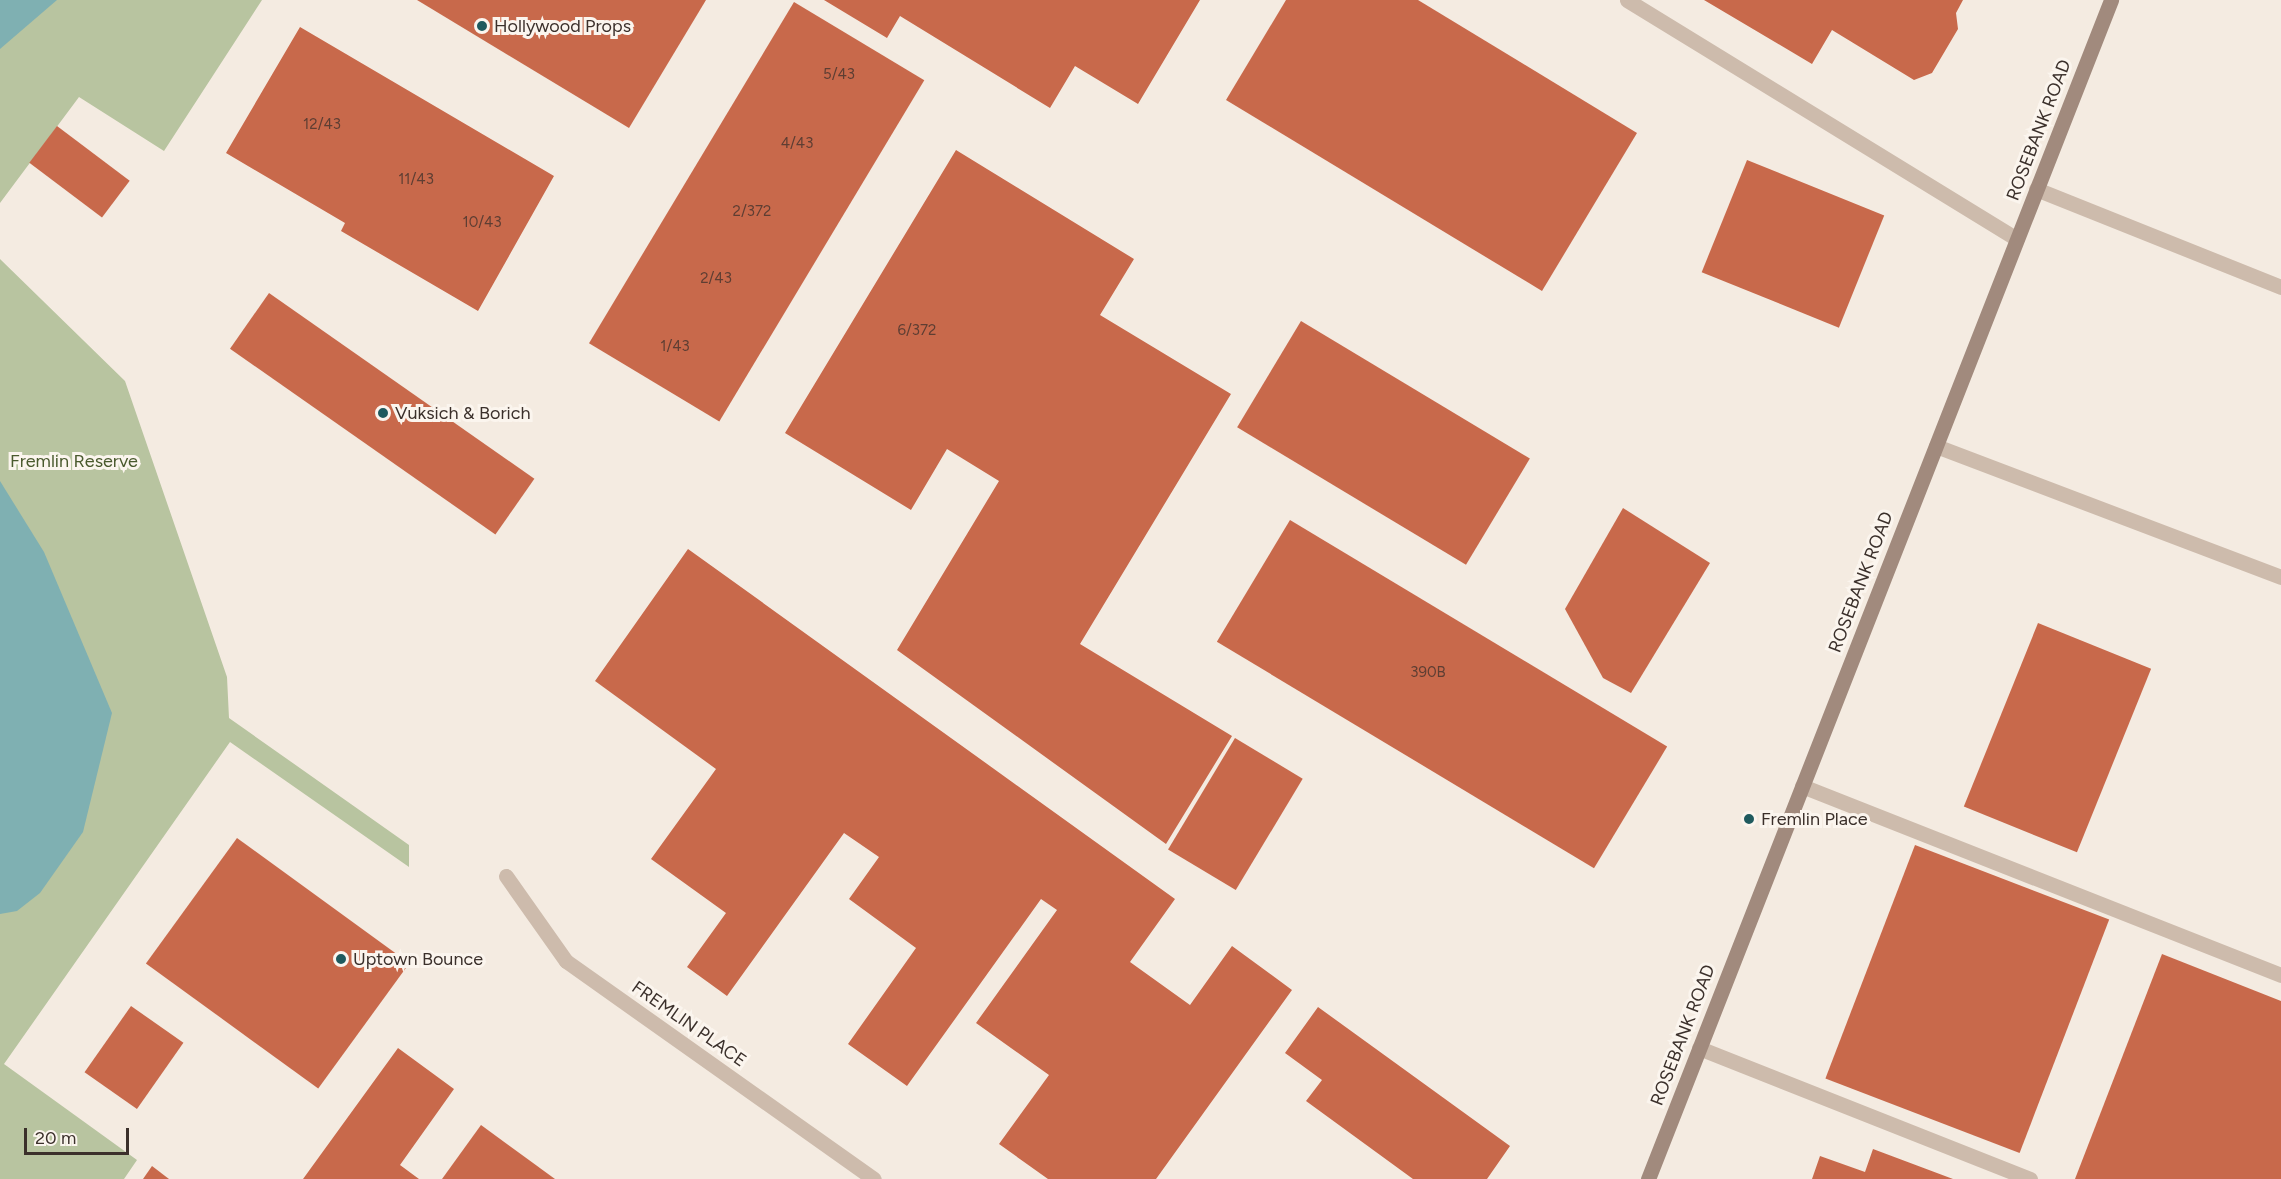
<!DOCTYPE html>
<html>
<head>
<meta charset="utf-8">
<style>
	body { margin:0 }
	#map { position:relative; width:2281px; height:1179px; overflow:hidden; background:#f4ebe1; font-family:Figtree,sans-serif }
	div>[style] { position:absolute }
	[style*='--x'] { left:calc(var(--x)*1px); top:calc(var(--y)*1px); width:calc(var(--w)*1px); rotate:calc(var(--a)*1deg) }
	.green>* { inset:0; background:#b8c4a0 }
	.water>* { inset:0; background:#7fb0b2 }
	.building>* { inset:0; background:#c8694b; transform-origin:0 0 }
	.lane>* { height:15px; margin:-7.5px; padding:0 7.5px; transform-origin:7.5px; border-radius:7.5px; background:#cdbbac }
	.street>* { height:15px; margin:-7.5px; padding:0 7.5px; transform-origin:7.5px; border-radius:7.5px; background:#cdbbac }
	.secondary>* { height:15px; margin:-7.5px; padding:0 7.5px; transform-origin:7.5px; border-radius:7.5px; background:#a18a7d }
	.dots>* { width:16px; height:16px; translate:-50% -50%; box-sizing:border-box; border:3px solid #fbf5ee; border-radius:50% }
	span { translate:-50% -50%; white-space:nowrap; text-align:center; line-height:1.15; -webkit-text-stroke:6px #fbf5ee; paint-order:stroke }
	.number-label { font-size:15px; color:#5e3e33 }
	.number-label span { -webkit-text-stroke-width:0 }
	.poi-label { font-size:18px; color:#3b302b }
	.left { translate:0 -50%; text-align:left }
	.street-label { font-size:18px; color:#3b302b }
	.park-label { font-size:18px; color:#4a5a2e }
	.scale { position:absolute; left:24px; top:1128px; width:105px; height:27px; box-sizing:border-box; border:3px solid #3b302b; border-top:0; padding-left:8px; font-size:18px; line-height:21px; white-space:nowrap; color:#3b302b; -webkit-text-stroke:4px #fbf5ee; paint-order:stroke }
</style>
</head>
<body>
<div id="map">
	<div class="green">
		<i style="clip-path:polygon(0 0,262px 0,164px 151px,79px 97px,0 203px)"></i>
		<i style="clip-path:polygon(0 259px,125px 381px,227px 677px,229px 718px,409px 845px,409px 867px,230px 742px,4px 1064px,137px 1160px,124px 1179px,0 1179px)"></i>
	</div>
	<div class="water">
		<i style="clip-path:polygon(0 0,57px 0,0 49px)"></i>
		<i style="clip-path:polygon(0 481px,44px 552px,112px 713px,83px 832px,40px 893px,17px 911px,0 914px)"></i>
	</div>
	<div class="building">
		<i style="clip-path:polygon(417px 0,706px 0,629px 128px)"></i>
		<i style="clip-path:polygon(824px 0,1200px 0,1138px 104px,1075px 66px,1050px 108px,900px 16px,887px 38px)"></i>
		<i style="clip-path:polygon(1286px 0,1418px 0,1637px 133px,1542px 291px,1226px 100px)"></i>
		<i style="clip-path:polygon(1704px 0,1963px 0,1956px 13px,1958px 29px,1932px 73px,1914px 80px,1832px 30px,1812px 64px)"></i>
		<i style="left:794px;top:2px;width:152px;height:398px;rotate:31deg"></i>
		<i style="clip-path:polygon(300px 27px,554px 176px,478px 311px,341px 231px,345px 223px,226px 153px)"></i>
		<i style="left:57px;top:126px;width:91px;height:46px;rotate:37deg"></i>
		<i style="clip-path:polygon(956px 150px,1134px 259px,1100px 315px,1231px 394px,1080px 644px,1232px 736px,1166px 844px,897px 650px,999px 481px,947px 449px,911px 510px,785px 433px)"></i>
		<i style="left:1747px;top:160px;width:148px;height:121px;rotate:22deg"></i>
		<i style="left:269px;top:293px;width:324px;height:68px;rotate:35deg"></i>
		<i style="left:1301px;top:321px;width:267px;height:124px;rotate:31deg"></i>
		<i style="clip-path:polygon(1623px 508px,1710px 563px,1631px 693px,1603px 678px,1565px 609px)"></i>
		<i style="left:1290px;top:520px;width:440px;height:142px;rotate:31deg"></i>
		<i style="clip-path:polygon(688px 549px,1175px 899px,1130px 962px,1190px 1005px,1232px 946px,1292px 990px,1156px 1179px,1048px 1179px,999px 1144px,1049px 1075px,976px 1023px,1057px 910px,1041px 899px,907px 1086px,848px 1044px,916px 948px,849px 899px,879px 857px,844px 833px,727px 996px,687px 967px,726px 913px,651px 859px,716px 769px,595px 681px)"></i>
		<i style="left:2038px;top:623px;width:122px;height:198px;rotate:22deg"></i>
		<i style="left:1235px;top:738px;width:79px;height:130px;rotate:31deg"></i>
		<i style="left:237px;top:838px;width:213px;height:155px;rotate:36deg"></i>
		<i style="left:1915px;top:845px;width:208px;height:250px;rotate:21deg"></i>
		<i style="clip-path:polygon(2162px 954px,2281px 1001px,2281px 1179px,2075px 1179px)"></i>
		<i style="left:131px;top:1006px;width:64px;height:81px;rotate:35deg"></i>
		<i style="clip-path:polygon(1318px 1007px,1510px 1146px,1487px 1179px,1413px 1179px,1306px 1101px,1322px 1080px,1285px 1053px)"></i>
		<i style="clip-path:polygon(398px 1048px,454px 1089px,400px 1165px,419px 1179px,303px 1179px)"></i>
		<i style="clip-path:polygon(481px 1125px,555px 1179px,442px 1179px)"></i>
		<i style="clip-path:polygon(1873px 1149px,1953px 1179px,1812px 1179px,1820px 1156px,1865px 1172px)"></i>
		<i style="clip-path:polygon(152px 1166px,169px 1179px,143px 1179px)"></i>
	</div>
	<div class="lane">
		<i style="--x:1627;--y:0;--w:457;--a:31.5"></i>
		<i style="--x:2036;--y:189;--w:264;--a:21.8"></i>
		<i style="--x:1936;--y:446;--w:369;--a:20.8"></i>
		<i style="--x:1802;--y:786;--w:515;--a:21.53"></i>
		<i style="--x:1699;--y:1048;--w:356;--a:21.6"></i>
	</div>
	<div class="street">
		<i style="--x:506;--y:876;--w:104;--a:54.8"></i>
		<i style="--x:566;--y:961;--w:377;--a:35.3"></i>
	</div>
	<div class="secondary">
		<i style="--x:1648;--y:1179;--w:1267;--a:-68.56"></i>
	</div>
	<div class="dots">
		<i style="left:482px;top:26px;background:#1f5a5e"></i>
		<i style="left:383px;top:413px;background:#1f5a5e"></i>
		<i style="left:1749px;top:819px;background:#1f5a5e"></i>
		<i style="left:341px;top:959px;background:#1f5a5e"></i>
	</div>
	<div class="number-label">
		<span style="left:839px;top:75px">5/43</span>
		<span style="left:322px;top:125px">12/43</span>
		<span style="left:797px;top:144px">4/43</span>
		<span style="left:416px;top:180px">11/43</span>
		<span style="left:752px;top:212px">2/372</span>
		<span style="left:482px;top:223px">10/43</span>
		<span style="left:716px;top:279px">2/43</span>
		<span style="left:917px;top:331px">6/372</span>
		<span style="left:675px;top:347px">1/43</span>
		<span style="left:1428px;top:673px">390B</span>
	</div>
	<div class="poi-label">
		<span class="left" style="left:494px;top:26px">Hollywood Props</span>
		<span class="left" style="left:395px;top:413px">Vuksich &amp; Borich</span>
		<span class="left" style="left:1761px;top:819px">Fremlin Place</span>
		<span class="left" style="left:353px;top:959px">Uptown Bounce</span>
	</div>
	<div class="street-label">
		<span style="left:2039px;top:130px;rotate:-69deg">ROSEBANK ROAD</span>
		<span style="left:1861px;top:582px;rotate:-69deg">ROSEBANK ROAD</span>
		<span style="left:689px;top:1024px;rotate:35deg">FREMLIN PLACE</span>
		<span style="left:1683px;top:1035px;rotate:-69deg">ROSEBANK ROAD</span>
	</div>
	<div class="park-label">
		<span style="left:74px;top:461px">Fremlin Reserve</span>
	</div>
	<div class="scale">20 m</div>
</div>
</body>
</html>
